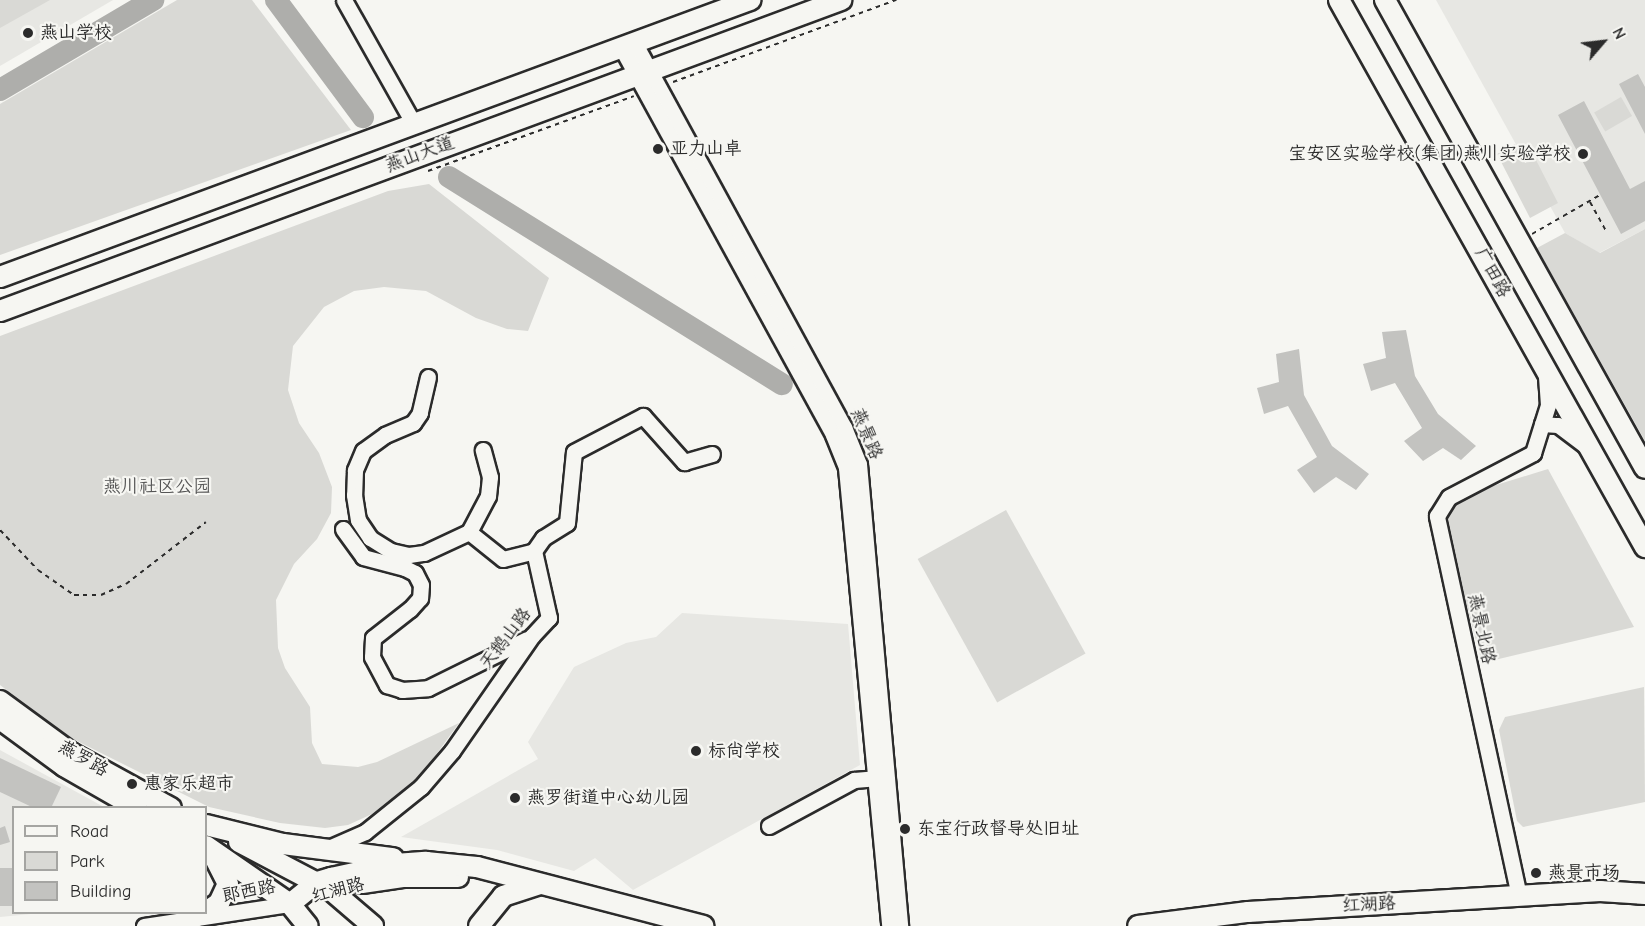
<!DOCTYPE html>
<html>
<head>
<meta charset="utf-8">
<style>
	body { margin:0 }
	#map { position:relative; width:1645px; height:926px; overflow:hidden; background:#f6f6f2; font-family:"Comic Neue","LXGW WenKai TC",sans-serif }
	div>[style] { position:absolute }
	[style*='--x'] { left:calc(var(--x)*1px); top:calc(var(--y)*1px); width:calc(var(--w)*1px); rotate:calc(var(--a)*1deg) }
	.built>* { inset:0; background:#e7e7e3 }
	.green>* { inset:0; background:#d9d9d5; transform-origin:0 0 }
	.river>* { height:22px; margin:-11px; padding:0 11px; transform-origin:11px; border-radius:11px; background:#aeaeab }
	.building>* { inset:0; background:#c3c3c0; transform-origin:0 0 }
	.path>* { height:2px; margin-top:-1px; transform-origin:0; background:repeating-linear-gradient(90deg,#2b2b2b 0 4.5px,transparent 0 9px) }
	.roads { filter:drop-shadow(2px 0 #2b2b2b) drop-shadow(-2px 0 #2b2b2b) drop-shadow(0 2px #2b2b2b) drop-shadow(0 -2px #2b2b2b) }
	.minor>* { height:15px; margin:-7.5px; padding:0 7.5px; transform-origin:7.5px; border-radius:7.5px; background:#f6f6f2 }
	.major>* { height:20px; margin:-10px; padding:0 10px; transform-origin:10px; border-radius:10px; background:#f6f6f2 }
	.dots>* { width:16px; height:16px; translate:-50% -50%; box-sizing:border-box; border:3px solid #f6f6f2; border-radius:50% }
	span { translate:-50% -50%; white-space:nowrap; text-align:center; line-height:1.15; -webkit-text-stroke:4.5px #f6f6f2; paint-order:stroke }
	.poi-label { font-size:18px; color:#2b2b2b }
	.left { translate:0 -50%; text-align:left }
	.right { translate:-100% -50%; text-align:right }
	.street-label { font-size:18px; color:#2b2b2b }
	.park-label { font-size:18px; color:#565656 }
	.legend { position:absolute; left:12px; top:806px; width:195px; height:108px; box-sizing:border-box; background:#f6f6f2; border:2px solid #a5a5a2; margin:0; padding:8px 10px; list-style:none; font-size:18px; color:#2b2b2b }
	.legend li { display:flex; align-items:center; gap:12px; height:30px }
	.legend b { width:30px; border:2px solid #a5a5a2 }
	.north { position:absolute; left:1573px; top:12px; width:60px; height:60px; -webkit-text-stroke:4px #f6f6f2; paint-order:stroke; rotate:62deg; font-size:16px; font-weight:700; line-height:24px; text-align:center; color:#2b2b2b }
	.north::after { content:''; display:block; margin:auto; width:21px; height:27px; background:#2b2b2b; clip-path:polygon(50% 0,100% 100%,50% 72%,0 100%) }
</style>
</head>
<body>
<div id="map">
	<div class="built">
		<i style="clip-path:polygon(0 0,113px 0,0 66px)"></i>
		<i style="clip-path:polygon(1436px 0,1645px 0,1645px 229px,1599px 253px,1565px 233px)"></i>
		<i style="clip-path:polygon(682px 613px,848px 624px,860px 765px,633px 890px,595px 858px,574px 871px,497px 850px,401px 837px,538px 759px,528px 742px,574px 667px,626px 643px,656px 637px)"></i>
		<i style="clip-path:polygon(0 750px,104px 807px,14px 808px,14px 912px,41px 913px,0 917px)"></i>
	</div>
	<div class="green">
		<i style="clip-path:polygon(0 0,50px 0,0 28px)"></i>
		<i style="clip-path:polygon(177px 0,252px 0,351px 130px,0 255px,0 104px)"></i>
		<i style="left:1621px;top:97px;width:22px;height:31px;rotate:60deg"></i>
		<i style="clip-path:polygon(1515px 144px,1525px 163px,1535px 158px,1558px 203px,1530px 218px,1497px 154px)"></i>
		<i style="clip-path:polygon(429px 184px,549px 278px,528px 331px,507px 329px,476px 318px,426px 291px,384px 287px,354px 291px,324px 307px,293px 346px,288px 390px,299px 423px,319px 453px,332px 487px,331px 513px,317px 539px,294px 564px,276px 600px,278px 648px,285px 668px,310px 707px,312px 743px,322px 764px,358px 767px,377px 762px,459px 723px,417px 781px,372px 814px,348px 825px,325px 828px,280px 823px,209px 807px,73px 739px,0 685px,0 336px,388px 191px)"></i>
		<i style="clip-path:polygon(1645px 229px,1645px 441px,1537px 248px,1565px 233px,1600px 253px)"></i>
		<i style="clip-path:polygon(1548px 469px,1634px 627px,1482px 663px,1442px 513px,1454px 498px)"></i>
		<i style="left:1006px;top:510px;width:164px;height:101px;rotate:61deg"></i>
		<i style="clip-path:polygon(1644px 687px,1645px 802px,1523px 827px,1517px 821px,1499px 730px,1505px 717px)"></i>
	</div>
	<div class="river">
		<i style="--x:276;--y:0;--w:146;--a:53.4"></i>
		<i style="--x:0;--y:90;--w:178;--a:-30.5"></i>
		<i style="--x:449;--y:177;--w:392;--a:31.9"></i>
	</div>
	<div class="building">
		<i style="clip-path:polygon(1638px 74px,1645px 87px,1645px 134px,1619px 84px)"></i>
		<i style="clip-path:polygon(1584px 101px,1630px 189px,1645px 181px,1645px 221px,1621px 234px,1558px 115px)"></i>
		<i style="clip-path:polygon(1406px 330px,1415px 376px,1438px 414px,1476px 446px,1461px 460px,1443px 448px,1423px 461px,1404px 441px,1422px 428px,1395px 383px,1371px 391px,1363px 364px,1386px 358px,1382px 332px)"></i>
		<i style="clip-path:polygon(1299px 349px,1304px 395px,1332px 446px,1369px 474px,1356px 490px,1336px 477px,1314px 493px,1297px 470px,1317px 457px,1288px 406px,1264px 414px,1257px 388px,1279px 382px,1276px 354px)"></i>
		<i style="clip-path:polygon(0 758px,61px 787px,51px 808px,34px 808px,0 792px)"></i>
		<i style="clip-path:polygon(5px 826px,10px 842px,0 845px,0 828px)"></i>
		<i style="left:14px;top:868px;width:38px;height:14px;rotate:90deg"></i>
	</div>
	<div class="path">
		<i style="--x:673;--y:82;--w:238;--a:-20.2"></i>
		<i style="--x:428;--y:171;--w:219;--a:-20"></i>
		<i style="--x:1590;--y:202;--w:35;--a:61"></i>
		<i style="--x:1532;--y:234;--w:78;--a:-29.8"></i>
		<i style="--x:0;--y:530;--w:55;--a:46.5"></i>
		<i style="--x:38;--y:570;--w:44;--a:34.8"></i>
		<i style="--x:74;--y:595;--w:27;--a:0"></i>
		<i style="--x:101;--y:595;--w:27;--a:-24"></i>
		<i style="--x:126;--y:584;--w:101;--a:-37.8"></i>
	</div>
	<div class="roads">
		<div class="minor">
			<i style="--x:344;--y:0;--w:142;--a:60.6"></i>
			<i style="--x:634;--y:42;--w:439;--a:61.4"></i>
			<i style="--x:844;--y:427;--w:40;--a:68"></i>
			<i style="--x:859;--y:464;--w:464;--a:84.9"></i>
			<i style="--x:621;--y:47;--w:442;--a:61.3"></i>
			<i style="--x:833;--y:435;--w:35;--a:68"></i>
			<i style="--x:846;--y:468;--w:460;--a:84.6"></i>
			<i style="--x:428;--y:377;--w:37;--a:103"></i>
			<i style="--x:420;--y:413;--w:12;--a:125"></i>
			<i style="--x:413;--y:423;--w:30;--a:157"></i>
			<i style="--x:385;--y:435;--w:27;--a:144"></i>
			<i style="--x:363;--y:451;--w:21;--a:113"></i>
			<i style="--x:355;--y:470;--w:25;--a:92"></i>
			<i style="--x:354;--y:495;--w:25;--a:81"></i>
			<i style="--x:358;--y:520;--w:22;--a:56"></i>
			<i style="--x:370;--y:538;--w:25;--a:32"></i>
			<i style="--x:391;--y:551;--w:18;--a:13"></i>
			<i style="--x:409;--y:555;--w:15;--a:-8"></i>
			<i style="--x:424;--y:553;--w:50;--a:-25"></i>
			<i style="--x:469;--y:532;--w:43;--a:38.5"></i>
			<i style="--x:503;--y:559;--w:32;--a:-14"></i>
			<i style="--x:1542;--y:424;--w:16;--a:4"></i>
			<i style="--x:1558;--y:425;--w:34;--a:37"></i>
			<i style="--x:343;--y:529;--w:34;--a:54"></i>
			<i style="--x:363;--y:557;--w:43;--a:14.7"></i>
			<i style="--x:405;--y:568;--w:11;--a:27"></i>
			<i style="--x:415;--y:573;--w:13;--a:63"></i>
			<i style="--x:421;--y:585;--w:13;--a:94"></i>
			<i style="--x:420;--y:598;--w:15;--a:132"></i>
			<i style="--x:410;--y:609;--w:47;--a:141.9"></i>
			<i style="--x:373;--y:638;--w:19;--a:93"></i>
			<i style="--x:372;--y:657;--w:32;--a:62"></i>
			<i style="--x:387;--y:685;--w:16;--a:18"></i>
			<i style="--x:402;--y:690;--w:26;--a:-4"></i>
			<i style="--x:428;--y:688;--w:110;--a:-26.3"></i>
			<i style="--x:469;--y:532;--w:41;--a:-62.2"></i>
			<i style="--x:488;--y:496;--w:19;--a:-84"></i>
			<i style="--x:490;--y:477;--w:28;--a:-105"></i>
			<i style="--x:769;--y:826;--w:97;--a:-28.4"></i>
			<i style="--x:854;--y:780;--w:21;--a:-5"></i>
			<i style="--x:326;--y:849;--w:43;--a:-23.6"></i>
			<i style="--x:365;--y:832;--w:72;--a:-38.8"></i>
			<i style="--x:421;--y:787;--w:48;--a:-49.3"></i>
			<i style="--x:452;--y:751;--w:140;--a:-55.2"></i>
			<i style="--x:532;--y:636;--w:25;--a:-47"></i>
			<i style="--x:549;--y:618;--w:69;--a:-102.6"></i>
			<i style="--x:534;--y:551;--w:16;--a:-55"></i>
			<i style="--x:543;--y:538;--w:28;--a:-32"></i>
			<i style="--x:567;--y:523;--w:71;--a:-84.4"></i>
			<i style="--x:574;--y:452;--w:78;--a:-27.6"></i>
			<i style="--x:643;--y:416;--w:62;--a:48.3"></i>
			<i style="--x:684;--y:462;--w:29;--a:-16"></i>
			<i style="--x:1519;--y:896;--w:389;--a:-102.2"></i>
			<i style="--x:1437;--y:516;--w:22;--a:-58"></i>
			<i style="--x:1449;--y:497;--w:95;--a:-27.6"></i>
			<i style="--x:1533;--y:453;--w:50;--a:-72.6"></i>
			<i style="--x:1548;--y:405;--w:31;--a:-94"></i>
			<i style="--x:144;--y:926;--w:148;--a:-8.6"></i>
		</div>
		<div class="major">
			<i style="--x:1339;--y:0;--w:627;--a:60.78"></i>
			<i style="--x:1385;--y:0;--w:535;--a:60.95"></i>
			<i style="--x:0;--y:277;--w:800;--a:-20.27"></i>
			<i style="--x:0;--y:311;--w:897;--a:-20.29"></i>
			<i style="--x:0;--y:701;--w:88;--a:36.2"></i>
			<i style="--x:71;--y:753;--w:114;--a:28.8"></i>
			<i style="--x:0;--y:719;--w:79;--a:36.3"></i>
			<i style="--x:64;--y:766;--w:84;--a:29.9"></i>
			<i style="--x:206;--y:825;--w:79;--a:13.9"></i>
			<i style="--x:283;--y:844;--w:111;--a:7.3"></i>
			<i style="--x:239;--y:842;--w:105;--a:27.8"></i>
			<i style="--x:332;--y:891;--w:54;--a:40.5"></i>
			<i style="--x:206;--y:846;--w:102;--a:34.6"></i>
			<i style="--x:290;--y:904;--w:28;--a:51"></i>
			<i style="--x:362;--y:883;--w:41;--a:-8.3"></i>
			<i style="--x:403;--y:877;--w:55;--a:0"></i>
			<i style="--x:290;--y:904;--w:35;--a:-39"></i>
			<i style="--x:317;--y:882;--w:15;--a:-16"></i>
			<i style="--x:331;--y:878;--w:66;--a:-12.3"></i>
			<i style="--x:395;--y:864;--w:31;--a:-4"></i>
			<i style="--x:426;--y:862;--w:51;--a:5.6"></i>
			<i style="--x:477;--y:867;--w:234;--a:14.6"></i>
			<i style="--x:206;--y:912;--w:16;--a:-35"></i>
			<i style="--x:219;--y:903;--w:21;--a:-65"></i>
			<i style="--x:228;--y:884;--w:35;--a:-117"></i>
			<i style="--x:186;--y:922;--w:21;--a:-29"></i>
			<i style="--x:479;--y:926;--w:38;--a:-51"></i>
			<i style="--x:503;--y:896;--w:38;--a:-18"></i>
			<i style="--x:1138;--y:926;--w:111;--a:-7.3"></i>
			<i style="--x:1248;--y:912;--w:353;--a:-3.4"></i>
			<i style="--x:1600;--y:891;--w:45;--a:3.8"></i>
		</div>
	</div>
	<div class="dots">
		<i style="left:28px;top:33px;background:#2b2b2b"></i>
		<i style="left:658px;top:149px;background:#2b2b2b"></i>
		<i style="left:1583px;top:154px;background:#2b2b2b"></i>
		<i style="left:696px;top:751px;background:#2b2b2b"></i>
		<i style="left:132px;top:784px;background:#2b2b2b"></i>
		<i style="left:515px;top:798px;background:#2b2b2b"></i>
		<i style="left:905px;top:829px;background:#2b2b2b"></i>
		<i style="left:1536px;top:873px;background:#2b2b2b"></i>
	</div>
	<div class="poi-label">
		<span class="left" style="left:40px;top:33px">燕山学校</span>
		<span class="left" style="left:670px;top:149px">亚力山卓</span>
		<span class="right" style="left:1571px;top:154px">宝安区实验学校(集团)燕川实验学校</span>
		<span class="left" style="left:708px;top:751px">标尚学校</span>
		<span class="left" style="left:144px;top:784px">惠家乐超市</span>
		<span class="left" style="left:527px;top:798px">燕罗街道中心幼儿园</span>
		<span class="left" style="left:917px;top:829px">东宝行政督导处旧址</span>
		<span class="left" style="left:1548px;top:873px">燕景市场</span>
	</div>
	<div class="street-label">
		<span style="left:420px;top:155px;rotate:-20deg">燕山大道</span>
		<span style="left:1492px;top:273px;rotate:61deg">广田路</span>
		<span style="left:866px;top:434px;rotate:67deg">燕景路</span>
		<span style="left:1481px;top:629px;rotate:78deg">燕景北路</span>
		<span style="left:506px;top:639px;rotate:-53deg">天鹅山路</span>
		<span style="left:83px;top:759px;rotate:30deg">燕罗路</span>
		<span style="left:338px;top:891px;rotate:-15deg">红湖路</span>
		<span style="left:249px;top:892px;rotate:-11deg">郎西路</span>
		<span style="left:1369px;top:905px;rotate:-3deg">红湖路</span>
	</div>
	<div class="park-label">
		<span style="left:157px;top:487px">燕川社区公园</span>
	</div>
	<ul class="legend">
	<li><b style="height:8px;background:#f6f6f2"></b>Road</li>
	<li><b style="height:16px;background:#d9d9d5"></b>Park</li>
	<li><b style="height:16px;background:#c3c3c0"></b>Building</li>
	</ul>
	<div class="north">N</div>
</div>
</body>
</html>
